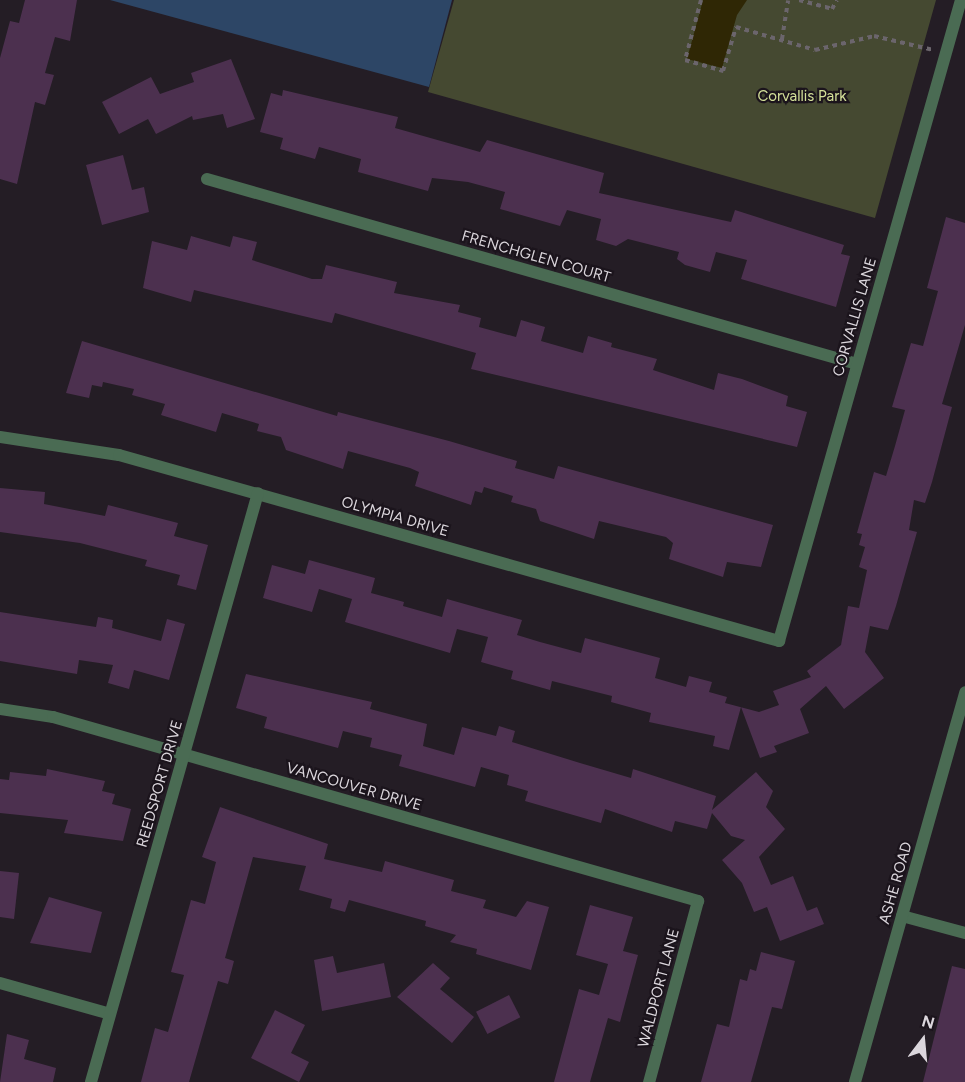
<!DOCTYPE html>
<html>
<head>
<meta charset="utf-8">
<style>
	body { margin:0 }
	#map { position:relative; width:965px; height:1082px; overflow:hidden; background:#241d25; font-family:Figtree,sans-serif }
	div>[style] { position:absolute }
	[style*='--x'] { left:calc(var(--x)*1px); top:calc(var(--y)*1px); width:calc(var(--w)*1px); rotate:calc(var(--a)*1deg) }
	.green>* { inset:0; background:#454931 }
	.sand>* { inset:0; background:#2f2705 }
	.water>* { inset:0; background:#2d4666 }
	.building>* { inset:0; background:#4c304f; transform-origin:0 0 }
	.path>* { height:4px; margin-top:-2px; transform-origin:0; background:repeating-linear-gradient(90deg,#6b656c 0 4.5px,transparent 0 9px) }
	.minor>* { height:12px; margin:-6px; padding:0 6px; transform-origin:6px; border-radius:6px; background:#4a6b53 }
	.tertiary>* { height:12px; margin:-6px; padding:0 6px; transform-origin:6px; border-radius:6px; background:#4a6b53 }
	span { translate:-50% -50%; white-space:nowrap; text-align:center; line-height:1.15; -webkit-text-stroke:4.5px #1b141c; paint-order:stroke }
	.park-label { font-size:15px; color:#d4e099 }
	.street-label { font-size:15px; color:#dbd6dc }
	.north { position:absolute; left:893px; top:1010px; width:60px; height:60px; -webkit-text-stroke:4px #1b141c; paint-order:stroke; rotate:16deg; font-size:16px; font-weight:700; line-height:24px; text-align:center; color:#dbd6dc }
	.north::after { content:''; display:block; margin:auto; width:21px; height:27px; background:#dbd6dc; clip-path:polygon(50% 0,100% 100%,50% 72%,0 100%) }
</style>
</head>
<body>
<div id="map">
	<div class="green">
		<i style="clip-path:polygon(454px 0,936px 0,875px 218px,428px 92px)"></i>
	</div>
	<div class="sand">
		<i style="clip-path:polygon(703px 0,747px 0,737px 15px,722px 68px,687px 59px)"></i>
	</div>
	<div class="water">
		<i style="clip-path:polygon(110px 0,452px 0,429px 87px)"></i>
	</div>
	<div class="building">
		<i style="clip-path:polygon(25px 0,77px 0,70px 41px,55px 37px,45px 73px,54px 75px,45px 105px,35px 102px,17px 184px,0 179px,0 58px,10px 21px,19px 23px)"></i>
		<i style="clip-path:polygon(231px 59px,255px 119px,227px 128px,223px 114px,193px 120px,192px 116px,156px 134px,148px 119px,119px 134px,102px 102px,151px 77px,160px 94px,194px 82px,191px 73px)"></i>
		<i style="clip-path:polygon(283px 90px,398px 117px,395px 128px,480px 152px,487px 140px,604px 173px,599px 193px,731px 222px,735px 210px,844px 245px,841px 254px,850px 256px,836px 307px,741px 279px,747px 260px,716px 252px,710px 272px,685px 265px,677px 259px,679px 252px,628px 239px,616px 246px,596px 240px,601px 219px,567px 210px,560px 226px,500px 209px,505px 192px,468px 182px,432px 178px,428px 191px,358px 172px,361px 159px,319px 147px,315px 159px,280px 149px,283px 138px,260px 132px,271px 93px,282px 96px)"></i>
		<i style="clip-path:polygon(123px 155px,132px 190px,144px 187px,149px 212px,102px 225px,86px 165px)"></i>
		<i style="clip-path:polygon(946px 217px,965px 223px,965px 325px,942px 404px,952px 407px,932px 482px,925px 503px,914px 500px,909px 530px,917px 532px,896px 606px,888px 630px,870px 626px,865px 652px,884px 678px,844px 709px,826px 686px,800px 709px,809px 733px,774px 746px,777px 752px,760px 758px,741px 707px,729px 750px,713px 746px,715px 736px,649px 722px,651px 713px,611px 702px,612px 696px,552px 681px,550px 690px,511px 679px,513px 671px,481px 662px,488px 637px,457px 629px,450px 653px,345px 622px,352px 599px,319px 589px,312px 612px,263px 598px,272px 565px,305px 574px,309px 560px,375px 578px,371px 593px,404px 602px,403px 606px,442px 617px,447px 599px,522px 620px,517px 635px,540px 642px,581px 653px,585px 638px,660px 658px,655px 678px,686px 687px,689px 676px,712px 682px,709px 692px,727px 697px,725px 703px,759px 712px,779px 705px,773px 691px,811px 677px,807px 671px,841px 645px,848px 606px,859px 608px,867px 570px,859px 567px,865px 547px,859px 545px,862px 534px,857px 533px,874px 472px,886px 476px,895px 446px,905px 410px,892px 407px,911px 343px,923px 346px,938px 291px,927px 288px)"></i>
		<i style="clip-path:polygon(191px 236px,230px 247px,233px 236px,257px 242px,252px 260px,312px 279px,322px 279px,326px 265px,397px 282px,394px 293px,460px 305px,458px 312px,481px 318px,479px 327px,516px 337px,521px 320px,545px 327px,541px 341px,583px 353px,588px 336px,612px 343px,611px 347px,657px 359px,653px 370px,714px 390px,718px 373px,742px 379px,788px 396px,786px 406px,807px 412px,797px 447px,471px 369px,476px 353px,335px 313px,332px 323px,194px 290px,191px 302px,143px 288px,152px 241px,187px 250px)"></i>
		<i style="clip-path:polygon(82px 341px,337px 416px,338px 412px,449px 441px,517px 461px,515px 468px,554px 479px,558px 466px,773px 525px,761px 567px,727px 562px,723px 577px,669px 559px,673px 543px,666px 537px,599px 521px,594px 539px,540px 521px,536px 509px,511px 502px,513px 496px,484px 487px,482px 493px,475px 491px,471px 505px,415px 486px,419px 472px,410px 468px,348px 451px,343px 469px,286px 450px,281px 437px,257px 431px,259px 424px,222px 413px,216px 432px,161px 415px,165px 404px,132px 395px,134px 389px,103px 382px,102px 387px,92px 385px,89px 398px,66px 393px)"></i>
		<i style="clip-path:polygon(0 488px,45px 492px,44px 504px,105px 516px,108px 505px,178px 523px,174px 536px,208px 545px,196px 590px,177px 585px,180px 575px,145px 566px,147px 560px,80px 543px,0 532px)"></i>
		<i style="clip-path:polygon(0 612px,96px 627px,98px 617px,113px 620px,112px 628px,161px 641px,167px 619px,185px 624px,169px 680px,134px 670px,129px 689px,108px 683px,113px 665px,79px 660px,77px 674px,0 661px)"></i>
		<i style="clip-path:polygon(246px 674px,372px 702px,370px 709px,427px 724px,423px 746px,454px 755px,462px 727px,496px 736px,499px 726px,515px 731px,512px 742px,580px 763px,631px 778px,633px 769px,716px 796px,712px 810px,756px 772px,773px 791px,766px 807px,785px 829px,759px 857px,771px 885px,793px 876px,807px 911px,817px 907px,824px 924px,780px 941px,767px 907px,754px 912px,742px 883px,722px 860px,745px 840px,731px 836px,712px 813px,707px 829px,675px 821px,672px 832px,605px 809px,601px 823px,525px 801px,528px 791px,507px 785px,509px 775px,481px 767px,475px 787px,399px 766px,402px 755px,370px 747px,372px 738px,343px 731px,338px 748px,264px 728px,267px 717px,236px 708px)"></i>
		<i style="clip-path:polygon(47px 769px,105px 781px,102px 791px,115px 794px,112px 804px,131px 809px,123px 841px,64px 833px,68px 820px,0 813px,0 779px,9px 780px,10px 772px,46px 776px)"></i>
		<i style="clip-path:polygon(220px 807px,328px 844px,324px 859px,382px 872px,385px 861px,454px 880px,451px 891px,486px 900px,483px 908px,516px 917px,527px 901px,549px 907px,531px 970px,476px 954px,477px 949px,450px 942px,456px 935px,425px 926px,426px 921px,349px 900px,345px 912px,330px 908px,332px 899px,299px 890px,306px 866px,253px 857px,225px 958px,234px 961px,228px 984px,218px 981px,189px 1082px,141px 1082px,155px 1028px,168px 1032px,184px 975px,171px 972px,191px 900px,205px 904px,216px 862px,202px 857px)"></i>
		<i style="clip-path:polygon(0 871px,19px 873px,14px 919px,0 917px)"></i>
		<i style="clip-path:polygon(49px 897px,102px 912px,91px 953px,30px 943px)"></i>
		<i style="clip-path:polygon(590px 905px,633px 917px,623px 951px,638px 955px,620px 1022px,608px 1018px,590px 1082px,554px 1082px,579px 989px,599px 995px,608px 964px,576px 955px)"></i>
		<i style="clip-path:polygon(761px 952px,795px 961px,782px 1009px,772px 1007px,751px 1082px,701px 1082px,717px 1024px,729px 1027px,740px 979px,747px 981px,750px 969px,756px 971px)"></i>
		<i style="clip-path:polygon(333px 956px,337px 973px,384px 963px,391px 997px,322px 1011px,314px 960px)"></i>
		<i style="clip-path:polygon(433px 963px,450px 978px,440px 989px,474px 1017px,452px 1043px,397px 997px)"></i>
		<i style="clip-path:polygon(952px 966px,965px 969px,965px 1082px,923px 1082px)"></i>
		<i style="left:509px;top:995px;width:25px;height:37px;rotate:63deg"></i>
		<i style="clip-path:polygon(275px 1010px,305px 1025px,291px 1053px,309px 1062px,299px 1082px,251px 1058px)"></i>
		<i style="clip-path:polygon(7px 1034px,29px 1040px,24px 1059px,56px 1068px,53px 1082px,0 1082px)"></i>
	</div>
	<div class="path">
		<i style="--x:701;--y:0;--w:62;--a:104.9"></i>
		<i style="--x:685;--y:60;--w:40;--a:16"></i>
		<i style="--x:723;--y:71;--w:46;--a:-73.5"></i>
		<i style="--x:736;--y:27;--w:82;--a:16.2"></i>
		<i style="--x:815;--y:50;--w:61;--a:-13.3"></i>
		<i style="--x:874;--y:36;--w:61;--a:13.3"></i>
		<i style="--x:799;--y:0;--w:34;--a:15"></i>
		<i style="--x:832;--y:9;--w:10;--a:-61"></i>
		<i style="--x:782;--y:39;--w:39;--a:-81"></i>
	</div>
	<div class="minor">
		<i style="--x:207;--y:179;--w:676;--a:15.89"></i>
		<i style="--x:0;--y:437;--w:120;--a:8.6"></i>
		<i style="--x:119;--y:455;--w:686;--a:15.74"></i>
		<i style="--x:779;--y:641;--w:666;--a:-74.15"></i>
		<i style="--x:0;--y:709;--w:54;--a:8.6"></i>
		<i style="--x:53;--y:717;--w:671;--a:15.92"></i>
		<i style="--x:698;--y:901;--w:188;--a:105.1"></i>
		<i style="--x:902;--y:916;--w:65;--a:15.1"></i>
		<i style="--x:0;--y:983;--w:114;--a:15.7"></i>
		<i style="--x:91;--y:1082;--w:612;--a:-74.17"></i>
	</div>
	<div class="tertiary">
		<i style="--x:855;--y:1082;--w:405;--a:-74.2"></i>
	</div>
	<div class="park-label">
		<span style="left:802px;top:97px">Corvallis Park</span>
	</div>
	<div class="street-label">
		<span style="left:536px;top:257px;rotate:16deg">FRENCHGLEN COURT</span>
		<span style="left:855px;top:317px;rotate:-74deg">CORVALLIS LANE</span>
		<span style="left:395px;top:517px;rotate:16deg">OLYMPIA DRIVE</span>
		<span style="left:160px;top:784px;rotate:-74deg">REEDSPORT DRIVE</span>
		<span style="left:354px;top:787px;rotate:16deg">VANCOUVER DRIVE</span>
		<span style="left:896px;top:883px;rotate:-74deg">ASHE ROAD</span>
		<span style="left:659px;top:988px;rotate:-75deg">WALDPORT LANE</span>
	</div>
	<div class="north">N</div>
</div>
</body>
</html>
